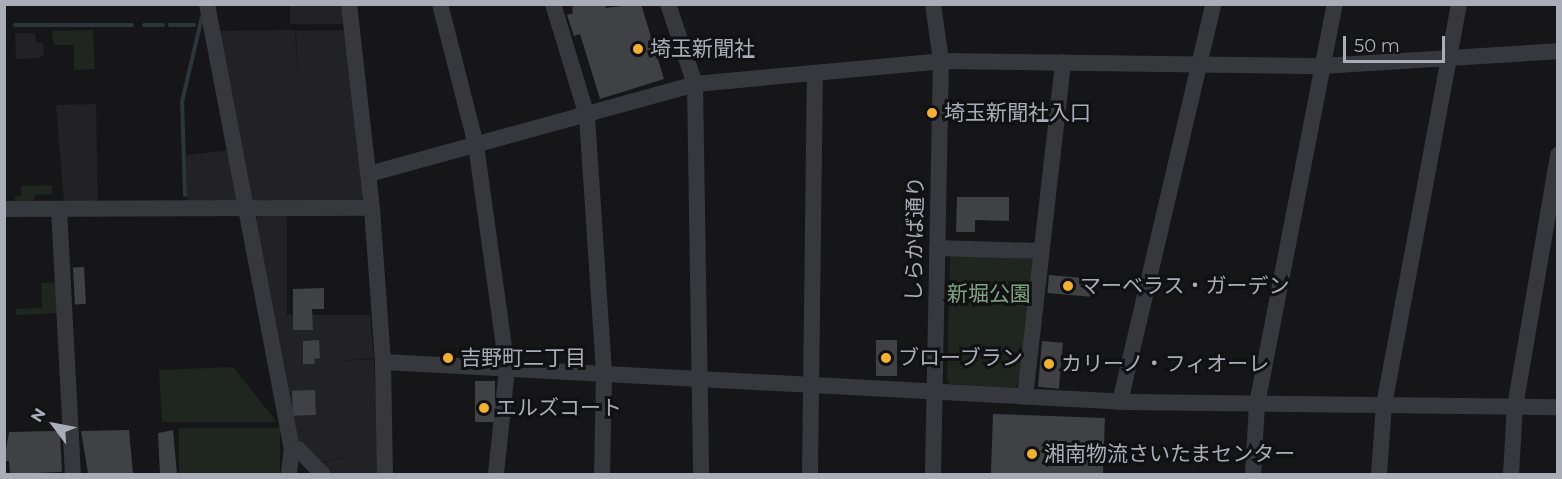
<!DOCTYPE html>
<html>
<head>
<meta charset="utf-8">
<style>
	body { margin:0 }
	#map { position:relative; width:1562px; height:479px; overflow:hidden; background:#161618; font-family:Montserrat,"Noto Sans JP",sans-serif }
	div>[style] { position:absolute }
	[style*='--x'] { left:calc(var(--x)*1px); top:calc(var(--y)*1px); width:calc(var(--w)*1px); rotate:calc(var(--a)*1deg) }
	.built>* { inset:0; background:#222225; transform-origin:0 0 }
	.green>* { inset:0; background:#1e261f; transform-origin:0 0 }
	.stream>* { height:4px; margin:-2px; padding:0 2px; transform-origin:2px; border-radius:2px; background:#2c353c }
	.building>* { inset:0; background:#404145; transform-origin:0 0 }
	.minor>* { height:16px; margin:-8px; padding:0 8px; transform-origin:8px; border-radius:8px; background:#37383d }
	.dots>* { width:16px; height:16px; translate:-50% -50%; box-sizing:border-box; border:3px solid #111113; border-radius:50% }
	span { translate:-50% -50%; white-space:nowrap; text-align:center; line-height:1.15; -webkit-text-stroke:6px #111113; paint-order:stroke }
	.poi-label { font-size:21px; color:#a8adb8 }
	.left { translate:0 -50%; text-align:left }
	.street-label { font-size:21px; color:#a8adb8 }
	.park-label { font-size:21px; color:#7fa381 }
	.frame { position:absolute; inset:0; border:6px solid #a8adb8; pointer-events:none }
	.north { position:absolute; left:24px; top:395px; width:60px; height:60px; -webkit-text-stroke:4px #111113; paint-order:stroke; rotate:302deg; font-size:16px; font-weight:700; line-height:24px; text-align:center; color:#a8adb8 }
	.north::after { content:''; display:block; margin:auto; width:21px; height:27px; background:#a8adb8; clip-path:polygon(50% 0,100% 100%,50% 72%,0 100%) }
	.scale { position:absolute; left:1343px; top:36px; width:102px; height:27px; box-sizing:border-box; border:3px solid #a8adb8; border-top:0; padding-left:8px; font-size:18px; line-height:21px; white-space:nowrap; color:#a8adb8; -webkit-text-stroke:4px #111113; paint-order:stroke }
</style>
</head>
<body>
<div id="map">
	<div class="built">
		<i style="left:290px;top:5px;width:54px;height:19px"></i>
		<i style="clip-path:polygon(295px 30px,299px 93px,296px 31px,349px 30px,364px 196px,359px 202px,253px 202px,248px 197px,217px 31px)"></i>
		<i style="clip-path:polygon(15px 33px,35px 33px,36px 43px,43px 43px,44px 54px,39px 58px,16px 59px)"></i>
		<i style="clip-path:polygon(96px 104px,98px 202px,64px 202px,56px 105px)"></i>
		<i style="clip-path:polygon(230px 150px,238px 198px,235px 202px,187px 201px,186px 155px)"></i>
		<i style="clip-path:polygon(287px 216px,287px 315px,370px 315px,374px 358px,328px 362px,374px 359px,379px 474px,328px 474px,318px 464px,354px 455px,317px 463px,296px 438px,255px 223px,257px 217px)"></i>
	</div>
	<div class="green">
		<i style="clip-path:polygon(93px 30px,95px 69px,74px 70px,74px 45px,54px 45px,52px 31px)"></i>
		<i style="clip-path:polygon(52px 185px,52px 194px,34px 195px,34px 201px,15px 202px,15px 197px,21px 196px,21px 186px)"></i>
		<i style="clip-path:polygon(950px 256px,1035px 259px,1019px 383px,1015px 388px,950px 384px,947px 380px)"></i>
		<i style="clip-path:polygon(59px 282px,61px 313px,16px 315px,16px 309px,42px 308px,41px 283px)"></i>
		<i style="clip-path:polygon(233px 367px,277px 422px,162px 422px,159px 370px)"></i>
		<i style="left:179px;top:428px;width:101px;height:46px"></i>
	</div>
	<div class="stream">
		<i style="--x:15;--y:25;--w:117;--a:0"></i>
		<i style="--x:144;--y:25;--w:19;--a:0"></i>
		<i style="--x:170;--y:25;--w:24;--a:0"></i>
		<i style="--x:185;--y:195;--w:93;--a:-91.8"></i>
		<i style="--x:182;--y:102;--w:87;--a:-76.8"></i>
	</div>
	<div class="building">
		<i style="clip-path:polygon(581px 4px,605px 4px,606px 8px,641px 4px,664px 79px,600px 99px,580px 34px,574px 36px,567px 15px,573px 13px,572px 7px)"></i>
		<i style="clip-path:polygon(957px 197px,1009px 197px,1009px 221px,975px 220px,975px 232px,956px 232px)"></i>
		<i style="left:84px;top:267px;width:37px;height:11px;rotate:87deg"></i>
		<i style="left:1049px;top:275px;width:43px;height:18px;rotate:5deg"></i>
		<i style="clip-path:polygon(324px 288px,324px 309px,312px 309px,313px 330px,293px 330px,293px 289px)"></i>
		<i style="clip-path:polygon(319px 340px,320px 358px,314px 359px,315px 364px,303px 364px,303px 341px)"></i>
		<i style="left:876px;top:340px;width:21px;height:36px"></i>
		<i style="left:1042px;top:341px;width:21px;height:46px;rotate:5deg"></i>
		<i style="left:475px;top:381px;width:20px;height:41px"></i>
		<i style="left:315px;top:390px;width:25px;height:23px;rotate:88deg"></i>
		<i style="left:993px;top:414px;width:112px;height:60px;rotate:2deg"></i>
		<i style="clip-path:polygon(129px 430px,133px 474px,88px 473px,81px 431px)"></i>
		<i style="clip-path:polygon(173px 430px,177px 474px,160px 474px,158px 433px)"></i>
		<i style="clip-path:polygon(54px 431px,60px 433px,62px 472px,10px 474px,9px 461px,4px 461px,9px 432px)"></i>
	</div>
	<div class="minor">
		<i style="--x:207;--y:4;--w:452;--a:79.2"></i>
		<i style="--x:292;--y:448;--w:26;--a:97"></i>
		<i style="--x:349;--y:4;--w:205;--a:83.6"></i>
		<i style="--x:372;--y:208;--w:154;--a:85.9"></i>
		<i style="--x:383;--y:362;--w:112;--a:89"></i>
		<i style="--x:440;--y:4;--w:146;--a:75.7"></i>
		<i style="--x:476;--y:145;--w:226;--a:82.1"></i>
		<i style="--x:507;--y:369;--w:106;--a:96"></i>
		<i style="--x:553;--y:4;--w:117;--a:73.1"></i>
		<i style="--x:587;--y:116;--w:259;--a:86.2"></i>
		<i style="--x:604;--y:374;--w:100;--a:91.1"></i>
		<i style="--x:668;--y:4;--w:84;--a:71.4"></i>
		<i style="--x:695;--y:84;--w:390;--a:89.1"></i>
		<i style="--x:369;--y:174;--w:338;--a:-15.4"></i>
		<i style="--x:695;--y:84;--w:247;--a:-5.3"></i>
		<i style="--x:941;--y:61;--w:381;--a:0.8"></i>
		<i style="--x:1322;--y:66;--w:236;--a:-3.6"></i>
		<i style="--x:4;--y:209;--w:368;--a:-0.2"></i>
		<i style="--x:59;--y:209;--w:265;--a:87"></i>
		<i style="--x:937;--y:248;--w:104;--a:1.7"></i>
		<i style="--x:383;--y:362;--w:746;--a:3.07"></i>
		<i style="--x:1128;--y:402;--w:430;--a:0.7"></i>
		<i style="--x:1025;--y:397;--w:337;--a:-83.5"></i>
		<i style="--x:1120;--y:402;--w:409;--a:-76.8"></i>
		<i style="--x:292;--y:448;--w:6;--a:9"></i>
		<i style="--x:298;--y:449;--w:35;--a:46"></i>
		<i style="--x:810;--y:474;--w:400;--a:-89.3"></i>
		<i style="--x:933;--y:474;--w:413;--a:-88.9"></i>
		<i style="--x:941;--y:61;--w:58;--a:-98"></i>
		<i style="--x:1253;--y:474;--w:70;--a:-86.7"></i>
		<i style="--x:1257;--y:404;--w:408;--a:-79"></i>
		<i style="--x:1379;--y:474;--w:69;--a:-85.9"></i>
		<i style="--x:1384;--y:405;--w:408;--a:-79.4"></i>
		<i style="--x:1511;--y:474;--w:67;--a:-86.6"></i>
		<i style="--x:1515;--y:407;--w:256;--a:-80.3"></i>
	</div>
	<div class="dots">
		<i style="left:638px;top:49px;background:#f2b134"></i>
		<i style="left:932px;top:113px;background:#f2b134"></i>
		<i style="left:1068px;top:286px;background:#f2b134"></i>
		<i style="left:448px;top:358px;background:#f2b134"></i>
		<i style="left:886px;top:358px;background:#f2b134"></i>
		<i style="left:1049px;top:364px;background:#f2b134"></i>
		<i style="left:484px;top:408px;background:#f2b134"></i>
		<i style="left:1032px;top:454px;background:#f2b134"></i>
	</div>
	<div class="poi-label">
		<span class="left" style="left:650px;top:49px">埼玉新聞社</span>
		<span class="left" style="left:944px;top:113px">埼玉新聞社入口</span>
		<span class="left" style="left:1080px;top:286px">マーベラス・ガーデン</span>
		<span class="left" style="left:460px;top:358px">吉野町二丁目</span>
		<span class="left" style="left:898px;top:358px">ブローブラン</span>
		<span class="left" style="left:1061px;top:364px">カリーノ・フィオーレ</span>
		<span class="left" style="left:496px;top:408px">エルズコート</span>
		<span class="left" style="left:1044px;top:454px">湘南物流さいたまセンター</span>
	</div>
	<div class="street-label">
		<span style="left:915px;top:239px;rotate:-89deg">しらかば通り</span>
	</div>
	<div class="park-label">
		<span style="left:989px;top:294px">新堀公園</span>
	</div>
	<div class="frame"></div>
	<div class="north">N</div>
	<div class="scale">50 m</div>
</div>
</body>
</html>
